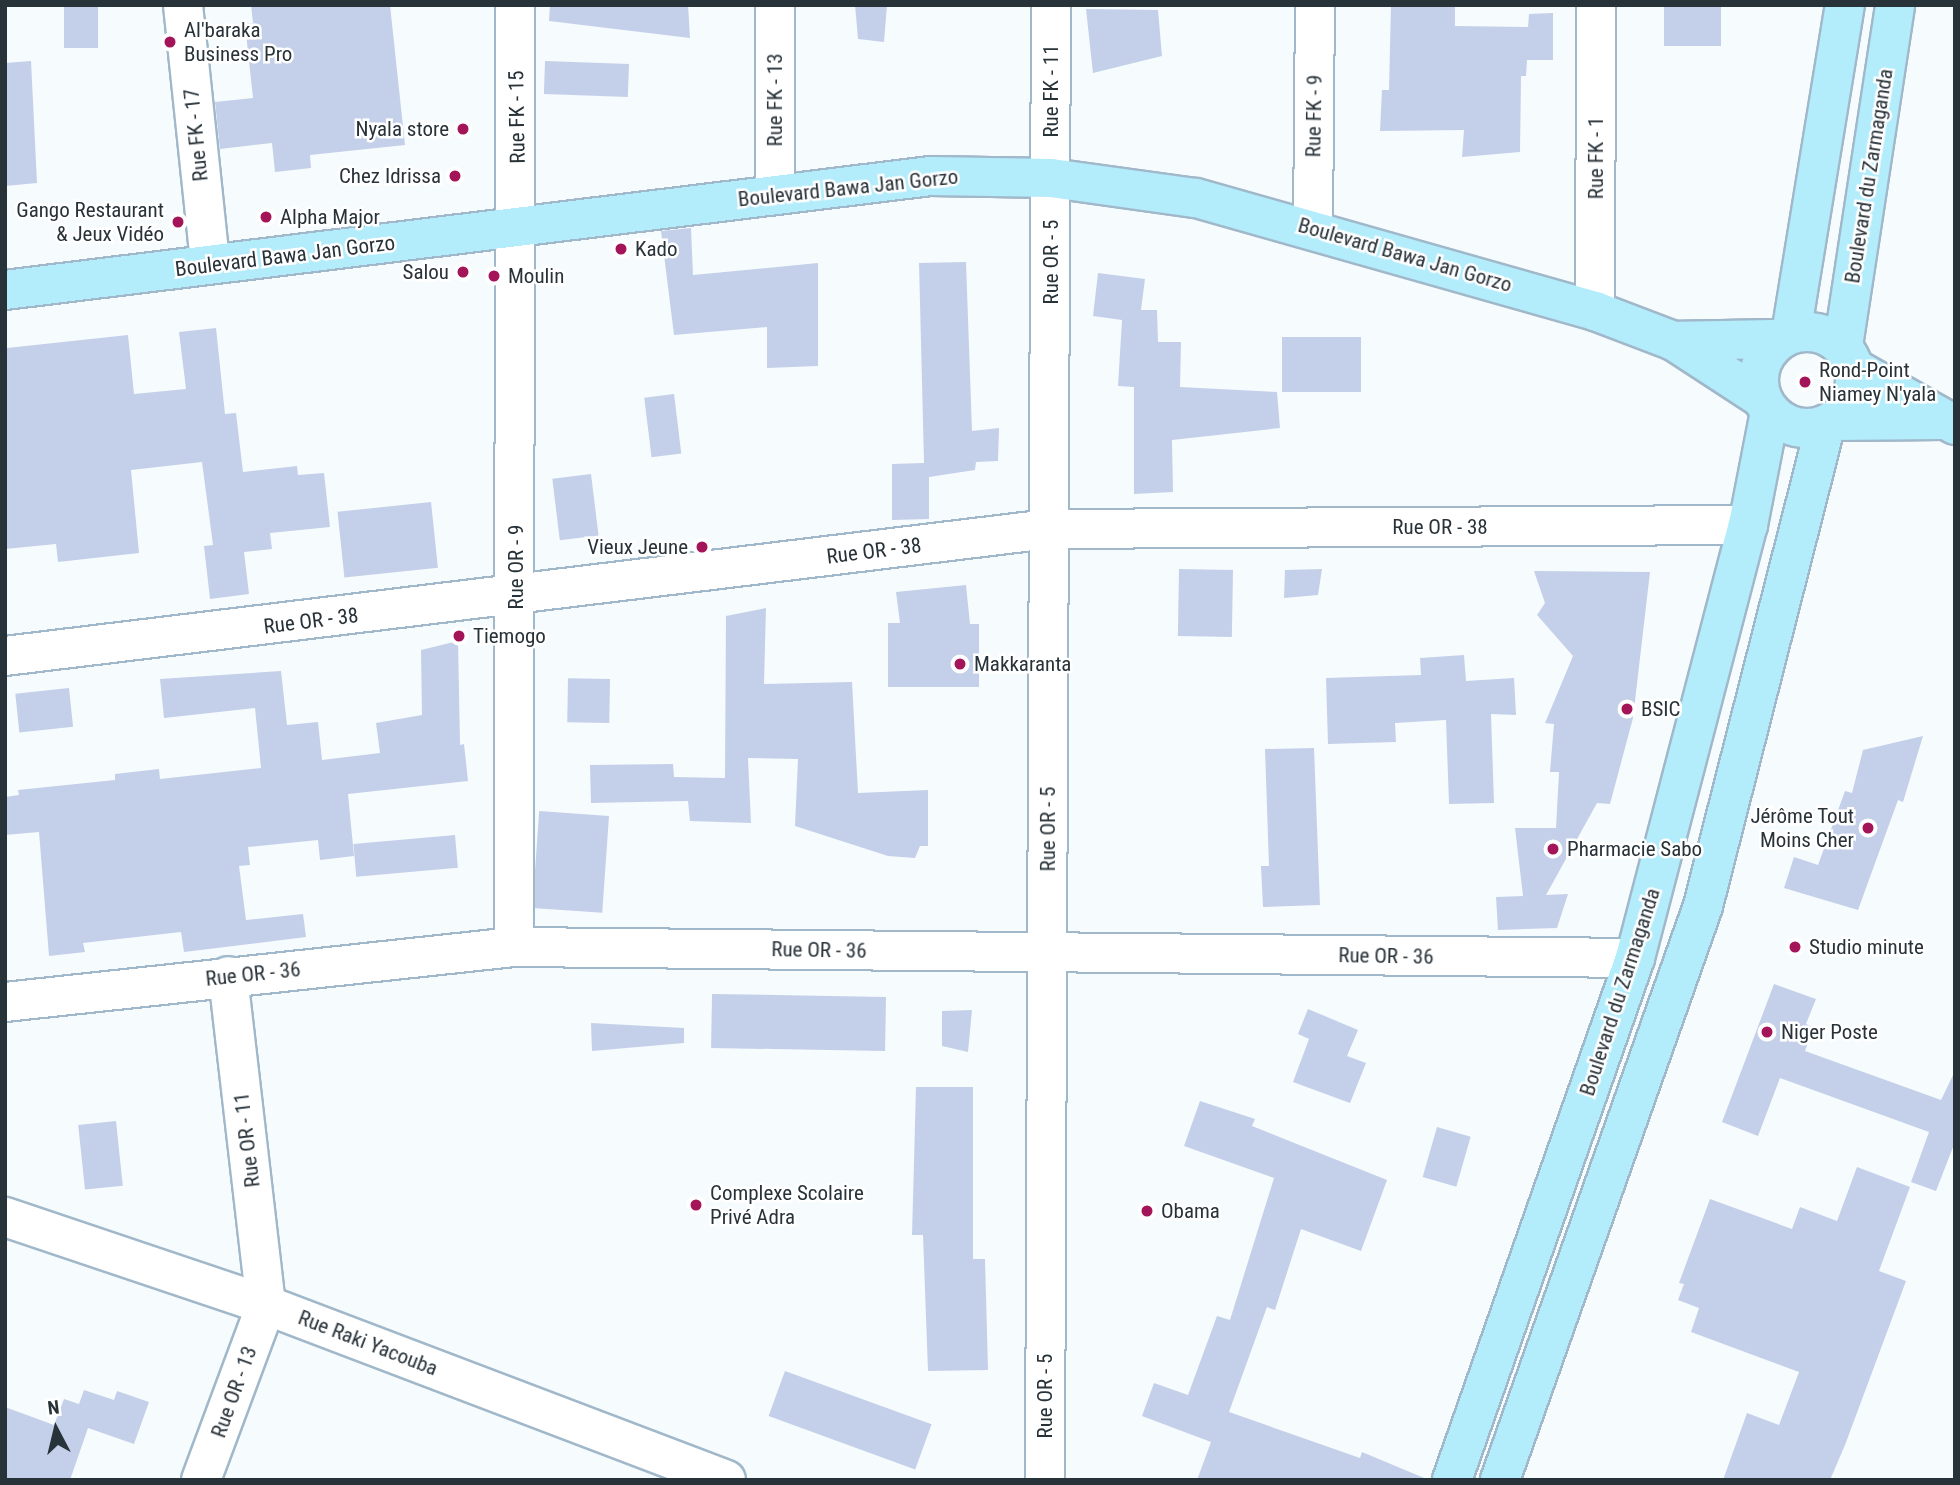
<!DOCTYPE html>
<html>
<head>
<meta charset="utf-8">
<style>
	body { margin:0 }
	#map { position:relative; width:1960px; height:1485px; overflow:hidden; background:#f6fbfe; font-family:"Roboto Condensed",sans-serif }
	div>[style] { position:absolute }
	[style*='--x'] { left:calc(var(--x)*1px); top:calc(var(--y)*1px); width:calc(var(--w)*1px); rotate:calc(var(--a)*1deg) }
	.building>* { inset:0; background:#c4d0e9; transform-origin:0 0 }
	.roads { filter:drop-shadow(2px 0 #a0b8c9) drop-shadow(-2px 0 #a0b8c9) drop-shadow(0 2px #a0b8c9) drop-shadow(0 -2px #a0b8c9) }
	.minor>* { height:38px; margin:-19px; padding:0 19px; transform-origin:19px; border-radius:19px; background:#fff }
	.major>* { height:38px; margin:-19px; padding:0 19px; transform-origin:19px; border-radius:19px; background:#b3ecfb }
	.major>.ring { margin:-19px; padding:0; box-sizing:content-box; background:none; border:38px solid #b3ecfb; border-radius:50% }
	.dots>* { width:19px; height:19px; translate:-50% -50%; box-sizing:border-box; border:4px solid #fff; border-radius:50% }
	span { translate:-50% -50%; white-space:nowrap; text-align:center; line-height:1.15; -webkit-text-stroke:5px #fff; paint-order:stroke }
	.poi-label { font-size:21px; color:#283239 }
	.left { translate:0 -50%; text-align:left }
	.right { translate:-100% -50%; text-align:right }
	.street-label { font-size:21px; color:#283239 }
	.frame { position:absolute; inset:0; border:7px solid #283239; pointer-events:none }
	.north { position:absolute; left:21px; top:1394px; width:70px; height:70px; -webkit-text-stroke:5px #fff; paint-order:stroke; rotate:353deg; font-size:19px; font-weight:700; line-height:28px; text-align:center; color:#283239 }
	.north::after { content:''; display:block; margin:auto; width:24px; height:32px; background:#283239; clip-path:polygon(50% 0,100% 100%,50% 72%,0 100%) }
</style>
</head>
<body>
<div id="map">
	<div class="building">
		<i style="left:64px;top:5px;width:34px;height:43px"></i>
		<i style="clip-path:polygon(251px 5px,390px 5px,405px 145px,310px 155px,311px 168px,275px 172px,272px 143px,220px 149px,215px 102px,253px 98px,245px 24px,253px 23px)"></i>
		<i style="clip-path:polygon(550px 5px,688px 5px,690px 38px,549px 21px)"></i>
		<i style="clip-path:polygon(855px 5px,887px 5px,884px 42px,858px 39px)"></i>
		<i style="clip-path:polygon(1391px 5px,1455px 5px,1455px 26px,1528px 27px,1529px 14px,1553px 13px,1553px 60px,1527px 60px,1526px 76px,1521px 76px,1520px 152px,1462px 157px,1464px 130px,1380px 131px,1382px 90px,1389px 90px)"></i>
		<i style="left:1664px;top:5px;width:57px;height:41px"></i>
		<i style="clip-path:polygon(1086px 9px,1158px 10px,1162px 56px,1093px 73px)"></i>
		<i style="clip-path:polygon(31px 61px,37px 183px,5px 186px,5px 63px)"></i>
		<i style="left:629px;top:64px;width:33px;height:84px;rotate:92deg"></i>
		<i style="clip-path:polygon(691px 228px,693px 275px,818px 263px,818px 366px,767px 368px,767px 327px,674px 335px,661px 231px)"></i>
		<i style="clip-path:polygon(966px 262px,972px 431px,999px 428px,998px 461px,976px 462px,975px 470px,929px 477px,929px 519px,892px 520px,892px 464px,924px 463px,919px 263px)"></i>
		<i style="clip-path:polygon(1098px 273px,1145px 279px,1141px 310px,1157px 310px,1158px 342px,1181px 342px,1180px 387px,1277px 392px,1280px 428px,1172px 440px,1173px 492px,1134px 494px,1134px 387px,1118px 386px,1122px 320px,1093px 316px)"></i>
		<i style="clip-path:polygon(216px 328px,225px 414px,236px 413px,243px 472px,297px 466px,298px 475px,324px 473px,330px 527px,270px 533px,272px 549px,244px 552px,249px 594px,210px 599px,204px 546px,213px 545px,202px 462px,131px 470px,139px 553px,58px 562px,56px 544px,5px 549px,7px 348px,128px 335px,134px 394px,186px 389px,179px 332px)"></i>
		<i style="left:1282px;top:337px;width:79px;height:55px"></i>
		<i style="left:674px;top:394px;width:60px;height:30px;rotate:83deg"></i>
		<i style="left:591px;top:474px;width:62px;height:39px;rotate:83deg"></i>
		<i style="left:431px;top:502px;width:66px;height:94px;rotate:84deg"></i>
		<i style="clip-path:polygon(1322px 569px,1318px 595px,1284px 598px,1285px 570px)"></i>
		<i style="left:1233px;top:570px;width:67px;height:54px;rotate:91deg"></i>
		<i style="clip-path:polygon(1534px 571px,1650px 572px,1633px 718px,1610px 804px,1597px 803px,1546px 895px,1568px 894px,1557px 928px,1498px 930px,1496px 897px,1523px 896px,1515px 828px,1556px 828px,1559px 772px,1550px 772px,1554px 724px,1545px 723px,1573px 656px,1537px 615px,1545px 603px)"></i>
		<i style="clip-path:polygon(966px 585px,970px 624px,979px 624px,979px 687px,888px 687px,888px 623px,900px 623px,896px 592px)"></i>
		<i style="clip-path:polygon(766px 608px,764px 684px,852px 682px,858px 793px,928px 790px,928px 846px,920px 846px,915px 858px,888px 856px,795px 826px,798px 759px,748px 758px,751px 823px,690px 821px,688px 801px,591px 803px,590px 765px,673px 764px,674px 777px,725px 778px,726px 616px)"></i>
		<i style="clip-path:polygon(458px 641px,460px 745px,464px 744px,468px 781px,348px 794px,354px 856px,320px 860px,318px 840px,248px 847px,250px 865px,239px 866px,246px 920px,303px 914px,306px 937px,184px 952px,181px 932px,83px 943px,85px 952px,49px 956px,39px 832px,5px 835px,5px 797px,19px 795px,18px 790px,115px 780px,115px 774px,159px 769px,160px 779px,261px 768px,255px 708px,164px 718px,160px 679px,281px 671px,287px 725px,318px 722px,322px 760px,380px 753px,376px 723px,422px 715px,421px 650px)"></i>
		<i style="clip-path:polygon(1464px 655px,1466px 681px,1514px 678px,1516px 715px,1491px 714px,1494px 803px,1449px 804px,1446px 720px,1395px 723px,1396px 742px,1328px 744px,1326px 678px,1421px 675px,1420px 658px)"></i>
		<i style="left:610px;top:679px;width:44px;height:42px;rotate:91deg"></i>
		<i style="left:69px;top:688px;width:39px;height:54px;rotate:84deg"></i>
		<i style="clip-path:polygon(1923px 736px,1903px 802px,1898px 800px,1858px 910px,1784px 888px,1794px 857px,1818px 865px,1845px 791px,1852px 793px,1863px 750px)"></i>
		<i style="clip-path:polygon(1314px 748px,1320px 905px,1263px 907px,1261px 866px,1269px 866px,1265px 749px)"></i>
		<i style="left:609px;top:816px;width:97px;height:70px;rotate:94deg"></i>
		<i style="left:455px;top:835px;width:33px;height:102px;rotate:85deg"></i>
		<i style="clip-path:polygon(1774px 984px,1816px 999px,1806px 1024px,1814px 1027px,1805px 1051px,1941px 1100px,1955px 1071px,1955px 1142px,1936px 1191px,1911px 1182px,1929px 1132px,1780px 1078px,1758px 1136px,1722px 1122px)"></i>
		<i style="left:886px;top:997px;width:54px;height:174px;rotate:91deg"></i>
		<i style="clip-path:polygon(1308px 1009px,1358px 1030px,1347px 1056px,1366px 1063px,1350px 1103px,1293px 1082px,1309px 1039px,1298px 1034px)"></i>
		<i style="clip-path:polygon(972px 1010px,968px 1052px,942px 1046px,942px 1011px)"></i>
		<i style="clip-path:polygon(591px 1023px,684px 1028px,684px 1043px,592px 1051px)"></i>
		<i style="clip-path:polygon(916px 1087px,973px 1087px,973px 1259px,985px 1259px,988px 1370px,928px 1371px,923px 1235px,912px 1235px)"></i>
		<i style="clip-path:polygon(1200px 1101px,1255px 1119px,1252px 1126px,1387px 1180px,1361px 1251px,1301px 1229px,1275px 1310px,1267px 1307px,1229px 1412px,1360px 1458px,1362px 1452px,1429px 1480px,1197px 1480px,1211px 1442px,1142px 1416px,1154px 1383px,1188px 1395px,1217px 1316px,1230px 1320px,1274px 1178px,1184px 1146px)"></i>
		<i style="left:116px;top:1121px;width:65px;height:38px;rotate:84deg"></i>
		<i style="left:1437px;top:1127px;width:35px;height:52px;rotate:16deg"></i>
		<i style="clip-path:polygon(1857px 1167px,1910px 1187px,1879px 1271px,1906px 1281px,1845px 1445px,1830px 1480px,1723px 1480px,1747px 1413px,1779px 1425px,1799px 1372px,1691px 1332px,1699px 1308px,1678px 1300px,1684px 1284px,1679px 1283px,1710px 1199px,1792px 1229px,1800px 1207px,1837px 1221px)"></i>
		<i style="left:785px;top:1371px;width:156px;height:48px;rotate:20deg"></i>
		<i style="clip-path:polygon(84px 1390px,114px 1400px,117px 1391px,149px 1402px,134px 1444px,88px 1428px,70px 1480px,5px 1480px,5px 1407px,54px 1425px,64px 1399px,79px 1404px)"></i>
	</div>
	<div class="roads">
		<div class="minor">
			<i style="--x:183;--y:5;--w:260;--a:84"></i>
			<i style="--x:775;--y:5;--w:189;--a:90"></i>
			<i style="--x:1313;--y:228;--w:223;--a:-89.5"></i>
			<i style="--x:1595;--y:311;--w:306;--a:-89.8"></i>
			<i style="--x:5;--y:656;--w:1052;--a:-6.94"></i>
			<i style="--x:1049;--y:529;--w:699;--a:-0.33"></i>
			<i style="--x:514;--y:947;--w:942;--a:-89.94"></i>
			<i style="--x:5;--y:1002;--w:512;--a:-6.17"></i>
			<i style="--x:514;--y:947;--w:1121;--a:0.56"></i>
			<i style="--x:5;--y:1217;--w:275;--a:18.6"></i>
			<i style="--x:266;--y:1305;--w:492;--a:20.8"></i>
			<i style="--x:201;--y:1480;--w:187;--a:-69.6"></i>
			<i style="--x:266;--y:1305;--w:331;--a:-96.6"></i>
			<i style="--x:1045;--y:1480;--w:1475;--a:-89.77"></i>
		</div>
		<div class="major">
			<i style="--x:5;--y:290;--w:933;--a:-7.02"></i>
			<i style="--x:931;--y:176;--w:120;--a:1"></i>
			<i style="--x:1051;--y:178;--w:146;--a:7.9"></i>
			<i style="--x:1196;--y:198;--w:415;--a:15.8"></i>
			<i style="--x:1595;--y:311;--w:85;--a:20.8"></i>
			<i style="--x:1674;--y:341;--w:104;--a:33.2"></i>
			<i class="ring" style="left:1759px;top:332px;width:58px;height:58px"></i>
			<i style="--x:1791;--y:334;--w:333;--a:-80.7"></i>
			<i style="--x:1674;--y:341;--w:106;--a:-1.1"></i>
			<i style="--x:1843;--y:346;--w:345;--a:-81.3"></i>
			<i style="--x:1854;--y:368;--w:116;--a:29.4"></i>
			<i style="--x:1832;--y:421;--w:110;--a:-0.5"></i>
			<i style="--x:1452;--y:1480;--w:553;--a:-70.68"></i>
			<i style="--x:1635;--y:958;--w:448;--a:-75.4"></i>
			<i style="--x:1748;--y:525;--w:115;--a:-79"></i>
			<i style="--x:1500;--y:1480;--w:609;--a:-70.52"></i>
			<i style="--x:1703;--y:906;--w:497;--a:-75.7"></i>
		</div>
	</div>
	<div class="dots">
		<i style="left:170px;top:42px;background:#a31458"></i>
		<i style="left:463px;top:129px;background:#a31458"></i>
		<i style="left:455px;top:176px;background:#a31458"></i>
		<i style="left:266px;top:217px;background:#a31458"></i>
		<i style="left:178px;top:222px;background:#a31458"></i>
		<i style="left:621px;top:249px;background:#a31458"></i>
		<i style="left:463px;top:272px;background:#a31458"></i>
		<i style="left:494px;top:276px;background:#a31458"></i>
		<i style="left:1805px;top:382px;background:#a31458"></i>
		<i style="left:702px;top:547px;background:#a31458"></i>
		<i style="left:459px;top:636px;background:#a31458"></i>
		<i style="left:960px;top:664px;background:#a31458"></i>
		<i style="left:1627px;top:709px;background:#a31458"></i>
		<i style="left:1868px;top:828px;background:#a31458"></i>
		<i style="left:1553px;top:849px;background:#a31458"></i>
		<i style="left:1795px;top:947px;background:#a31458"></i>
		<i style="left:1767px;top:1032px;background:#a31458"></i>
		<i style="left:696px;top:1205px;background:#a31458"></i>
		<i style="left:1147px;top:1211px;background:#a31458"></i>
	</div>
	<div class="poi-label">
		<span class="left" style="left:184px;top:42px">Al'baraka<br>Business Pro</span>
		<span class="right" style="left:449px;top:129px">Nyala store</span>
		<span class="right" style="left:441px;top:176px">Chez Idrissa</span>
		<span class="right" style="left:164px;top:222px">Gango Restaurant<br>&amp; Jeux Vidéo</span>
		<span class="left" style="left:280px;top:217px">Alpha Major</span>
		<span class="left" style="left:635px;top:249px">Kado</span>
		<span class="right" style="left:449px;top:272px">Salou</span>
		<span class="left" style="left:508px;top:276px">Moulin</span>
		<span class="left" style="left:1819px;top:382px">Rond-Point<br>Niamey N'yala</span>
		<span class="right" style="left:688px;top:547px">Vieux Jeune</span>
		<span class="left" style="left:473px;top:636px">Tiemogo</span>
		<span class="left" style="left:974px;top:664px">Makkaranta</span>
		<span class="left" style="left:1641px;top:709px">BSIC</span>
		<span class="right" style="left:1854px;top:828px">Jérôme Tout<br>Moins Cher</span>
		<span class="left" style="left:1567px;top:849px">Pharmacie Sabo</span>
		<span class="left" style="left:1809px;top:947px">Studio minute</span>
		<span class="left" style="left:1781px;top:1032px">Niger Poste</span>
		<span class="left" style="left:710px;top:1205px">Complexe Scolaire<br>Privé Adra</span>
		<span class="left" style="left:1161px;top:1211px">Obama</span>
	</div>
	<div class="street-label">
		<span style="left:1051px;top:91px;rotate:-90deg">Rue FK - 11</span>
		<span style="left:775px;top:100px;rotate:-90deg">Rue FK - 13</span>
		<span style="left:1314px;top:116px;rotate:-89deg">Rue FK - 9</span>
		<span style="left:517px;top:117px;rotate:-91deg">Rue FK - 15</span>
		<span style="left:196px;top:135px;rotate:-96deg">Rue FK - 17</span>
		<span style="left:1596px;top:158px;rotate:-90deg">Rue FK - 1</span>
		<span style="left:1869px;top:176px;rotate:-81deg">Boulevard du Zarmaganda</span>
		<span style="left:848px;top:188px;rotate:-6deg">Boulevard Bawa Jan Gorzo</span>
		<span style="left:1405px;top:255px;rotate:16deg">Boulevard Bawa Jan Gorzo</span>
		<span style="left:285px;top:256px;rotate:-7deg">Boulevard Bawa Jan Gorzo</span>
		<span style="left:1051px;top:262px;rotate:-90deg">Rue OR - 5</span>
		<span style="left:1440px;top:527px">Rue OR - 38</span>
		<span style="left:874px;top:551px;rotate:-7deg">Rue OR - 38</span>
		<span style="left:516px;top:567px;rotate:-90deg">Rue OR - 9</span>
		<span style="left:311px;top:621px;rotate:-7deg">Rue OR - 38</span>
		<span style="left:1048px;top:829px;rotate:-90deg">Rue OR - 5</span>
		<span style="left:819px;top:950px;rotate:1deg">Rue OR - 36</span>
		<span style="left:1386px;top:956px;rotate:1deg">Rue OR - 36</span>
		<span style="left:253px;top:974px;rotate:-6deg">Rue OR - 36</span>
		<span style="left:1620px;top:992px;rotate:-72deg">Boulevard du Zarmaganda</span>
		<span style="left:247px;top:1140px;rotate:-97deg">Rue OR - 11</span>
		<span style="left:368px;top:1343px;rotate:21deg">Rue Raki Yacouba</span>
		<span style="left:234px;top:1392px;rotate:-70deg">Rue OR - 13</span>
		<span style="left:1045px;top:1396px;rotate:-90deg">Rue OR - 5</span>
	</div>
	<div class="frame"></div>
	<div class="north">N</div>
</div>
</body>
</html>
